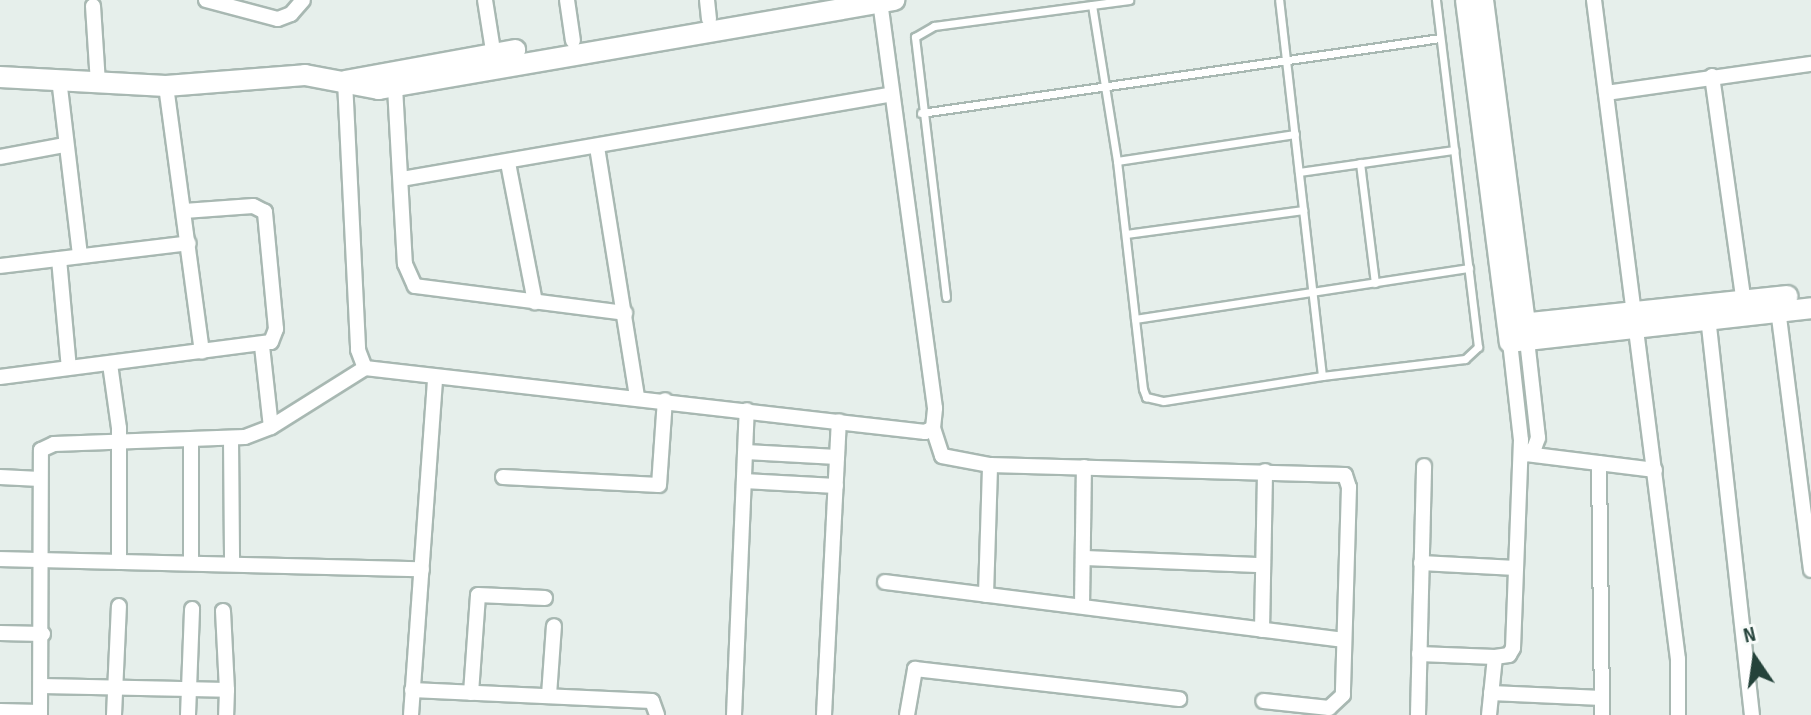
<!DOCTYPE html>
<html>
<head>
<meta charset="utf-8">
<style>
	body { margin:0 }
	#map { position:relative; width:1811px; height:715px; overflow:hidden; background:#e6efeb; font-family:"Sofia Sans Condensed",sans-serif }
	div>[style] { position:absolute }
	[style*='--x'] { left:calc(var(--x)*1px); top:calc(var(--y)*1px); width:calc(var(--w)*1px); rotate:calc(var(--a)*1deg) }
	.roads { filter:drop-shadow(2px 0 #a8b8b2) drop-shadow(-2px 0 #a8b8b2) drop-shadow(0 2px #a8b8b2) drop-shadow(0 -2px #a8b8b2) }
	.lane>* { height:7px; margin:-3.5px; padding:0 3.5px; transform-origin:3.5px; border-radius:3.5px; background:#fff }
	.street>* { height:14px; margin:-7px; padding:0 7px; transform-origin:7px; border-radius:7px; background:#fff }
	.secondary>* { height:20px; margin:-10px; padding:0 10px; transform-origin:10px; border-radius:10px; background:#fff }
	span { translate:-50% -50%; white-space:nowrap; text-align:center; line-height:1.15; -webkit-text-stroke:6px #f7fbf9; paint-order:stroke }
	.north { position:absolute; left:1715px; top:619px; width:80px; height:80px; -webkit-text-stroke:6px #f7fbf9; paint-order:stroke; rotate:347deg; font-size:22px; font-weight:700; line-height:32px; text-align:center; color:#24423a }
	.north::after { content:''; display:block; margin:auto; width:28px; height:36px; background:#24423a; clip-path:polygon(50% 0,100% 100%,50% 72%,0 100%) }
</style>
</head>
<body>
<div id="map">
	<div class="roads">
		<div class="lane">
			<i style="--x:1092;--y:5;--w:158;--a:80.9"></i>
			<i style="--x:1117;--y:161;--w:229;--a:83.5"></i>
			<i style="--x:1143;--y:389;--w:9;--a:69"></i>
			<i style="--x:1146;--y:397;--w:18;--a:13"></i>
			<i style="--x:1164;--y:401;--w:160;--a:-9"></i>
			<i style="--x:1322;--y:376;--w:378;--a:-96.5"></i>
			<i style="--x:921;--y:113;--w:524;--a:-8.22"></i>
			<i style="--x:1117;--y:161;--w:180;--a:-8.6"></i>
			<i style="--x:1360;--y:163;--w:121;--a:82.9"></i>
			<i style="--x:1299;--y:172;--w:157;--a:-8.1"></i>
			<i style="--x:1126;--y:234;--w:179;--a:-7.7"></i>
			<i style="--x:946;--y:297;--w:262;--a:-96.8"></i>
			<i style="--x:915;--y:37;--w:22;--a:-30"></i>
			<i style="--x:934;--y:26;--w:197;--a:-7.6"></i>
			<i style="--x:1135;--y:319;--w:338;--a:-8.7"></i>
			<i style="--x:1322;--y:376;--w:144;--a:-6.8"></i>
			<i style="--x:1465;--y:359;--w:18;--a:-43"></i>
			<i style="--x:1478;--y:347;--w:350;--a:-96.9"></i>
		</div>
		<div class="street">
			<i style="--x:206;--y:0;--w:74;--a:14.8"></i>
			<i style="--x:278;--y:19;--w:14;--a:-21"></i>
			<i style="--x:291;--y:14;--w:18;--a:-49"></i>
			<i style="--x:485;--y:0;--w:64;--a:81"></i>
			<i style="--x:567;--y:0;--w:41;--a:81.7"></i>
			<i style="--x:707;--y:0;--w:19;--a:84"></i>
			<i style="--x:1594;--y:0;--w:664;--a:82.74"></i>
			<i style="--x:1678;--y:659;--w:56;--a:90"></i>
			<i style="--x:93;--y:6;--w:77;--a:86.3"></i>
			<i style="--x:1712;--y:76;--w:223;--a:82"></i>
			<i style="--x:59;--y:79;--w:178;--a:83.2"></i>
			<i style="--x:345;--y:81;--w:269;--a:87.2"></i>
			<i style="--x:358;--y:350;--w:19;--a:69"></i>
			<i style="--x:365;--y:368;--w:564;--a:6.52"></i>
			<i style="--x:925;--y:432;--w:9;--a:-27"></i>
			<i style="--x:933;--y:428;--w:20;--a:-84"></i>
			<i style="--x:935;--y:408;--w:410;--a:-97.7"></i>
			<i style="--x:166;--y:86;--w:268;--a:82.3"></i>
			<i style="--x:395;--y:87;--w:177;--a:86.8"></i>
			<i style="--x:405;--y:264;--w:24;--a:66"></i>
			<i style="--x:415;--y:286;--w:212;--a:7.3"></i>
			<i style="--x:1606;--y:93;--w:207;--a:-8.1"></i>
			<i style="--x:597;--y:147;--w:253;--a:80.9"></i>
			<i style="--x:0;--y:157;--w:66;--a:-10.5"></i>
			<i style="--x:508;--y:163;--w:142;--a:79"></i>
			<i style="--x:402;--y:179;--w:497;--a:-9.8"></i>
			<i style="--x:59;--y:259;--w:109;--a:84.8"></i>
			<i style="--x:0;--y:266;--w:190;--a:-6.9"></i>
			<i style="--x:1778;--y:309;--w:263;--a:82.8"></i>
			<i style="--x:1708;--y:317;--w:400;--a:83.7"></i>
			<i style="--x:262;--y:346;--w:81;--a:83.7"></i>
			<i style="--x:110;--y:364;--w:65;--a:82"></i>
			<i style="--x:119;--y:428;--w:134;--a:90"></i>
			<i style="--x:0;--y:377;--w:273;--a:-7.4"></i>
			<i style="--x:271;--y:342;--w:14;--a:-69"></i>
			<i style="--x:276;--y:329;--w:118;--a:-95.4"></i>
			<i style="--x:265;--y:212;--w:13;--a:-153"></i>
			<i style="--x:253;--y:206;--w:69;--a:175.9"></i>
			<i style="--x:933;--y:428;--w:29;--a:72"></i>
			<i style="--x:942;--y:456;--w:49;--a:10.6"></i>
			<i style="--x:231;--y:439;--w:125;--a:89.5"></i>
			<i style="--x:746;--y:452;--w:91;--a:3.1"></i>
			<i style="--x:1526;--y:454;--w:130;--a:7.1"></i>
			<i style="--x:1521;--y:457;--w:15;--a:-32"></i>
			<i style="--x:1534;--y:449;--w:12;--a:-70"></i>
			<i style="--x:1538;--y:438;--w:99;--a:-96.4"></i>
			<i style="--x:1599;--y:463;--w:252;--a:89.3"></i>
			<i style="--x:0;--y:477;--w:40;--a:2.9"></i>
			<i style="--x:503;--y:477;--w:156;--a:2.9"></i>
			<i style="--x:659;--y:485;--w:85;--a:-86"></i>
			<i style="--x:744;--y:481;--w:92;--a:3.1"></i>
			<i style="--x:1085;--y:558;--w:178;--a:2.3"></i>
			<i style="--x:0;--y:559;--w:422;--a:1.4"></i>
			<i style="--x:191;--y:563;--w:123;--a:-90"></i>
			<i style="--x:1421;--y:563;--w:95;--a:3"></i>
			<i style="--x:885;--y:582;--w:462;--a:7.2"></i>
			<i style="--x:986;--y:595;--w:130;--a:-88.2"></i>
			<i style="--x:990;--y:465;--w:355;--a:1.6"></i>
			<i style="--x:1345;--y:475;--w:13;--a:72"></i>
			<i style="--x:1349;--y:487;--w:208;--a:91.7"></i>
			<i style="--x:1343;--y:695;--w:19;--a:137"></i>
			<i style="--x:1329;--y:708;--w:66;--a:-173.9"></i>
			<i style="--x:1082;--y:606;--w:139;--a:-89.2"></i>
			<i style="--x:223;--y:611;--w:79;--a:87.1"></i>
			<i style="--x:1262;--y:630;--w:159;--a:-88.9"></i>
			<i style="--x:0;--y:633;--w:43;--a:1.3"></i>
			<i style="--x:1419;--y:654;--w:76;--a:2.3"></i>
			<i style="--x:42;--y:686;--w:185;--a:1.2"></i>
			<i style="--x:227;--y:690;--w:25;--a:92"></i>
			<i style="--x:412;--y:690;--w:240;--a:2.6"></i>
			<i style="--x:652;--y:701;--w:15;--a:70"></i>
			<i style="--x:471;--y:693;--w:98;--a:-85.9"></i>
			<i style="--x:478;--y:595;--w:67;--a:2.6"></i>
			<i style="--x:1491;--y:693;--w:111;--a:2.6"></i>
			<i style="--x:549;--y:695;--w:69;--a:-85.9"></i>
			<i style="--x:0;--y:711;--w:40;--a:1.4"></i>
			<i style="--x:40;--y:715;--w:265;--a:-89.8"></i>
			<i style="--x:41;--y:450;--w:14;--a:-25"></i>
			<i style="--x:54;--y:444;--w:191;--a:-2.1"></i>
			<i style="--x:245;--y:437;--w:28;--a:-21"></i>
			<i style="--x:271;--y:427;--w:111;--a:-32.1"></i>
			<i style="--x:114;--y:715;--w:109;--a:-87.4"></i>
			<i style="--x:188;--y:715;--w:106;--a:-87.8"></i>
			<i style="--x:411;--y:715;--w:338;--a:-85.9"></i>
			<i style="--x:734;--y:715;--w:305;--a:-87.6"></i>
			<i style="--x:824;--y:715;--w:294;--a:-87.1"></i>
			<i style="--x:907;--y:715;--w:47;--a:-80.1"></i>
			<i style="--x:915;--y:669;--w:266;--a:6.5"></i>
			<i style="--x:1418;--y:715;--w:249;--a:-88.6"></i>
			<i style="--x:1489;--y:715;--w:58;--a:-84.1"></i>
			<i style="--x:1495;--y:657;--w:14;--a:-8"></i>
			<i style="--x:1509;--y:655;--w:8;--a:-60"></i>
			<i style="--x:1513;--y:648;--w:208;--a:-87.8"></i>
			<i style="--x:1521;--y:440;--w:99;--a:-96.4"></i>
		</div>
		<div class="secondary">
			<i style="--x:1466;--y:0;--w:345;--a:82.7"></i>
			<i style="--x:1510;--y:342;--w:303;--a:-6.4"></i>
			<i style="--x:1483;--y:0;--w:343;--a:82.6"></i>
			<i style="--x:0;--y:77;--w:166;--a:3.1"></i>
			<i style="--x:166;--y:86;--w:139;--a:-4.5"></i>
			<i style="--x:305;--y:75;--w:75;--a:10.7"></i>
			<i style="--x:379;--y:89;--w:523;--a:-9.8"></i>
			<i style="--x:345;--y:81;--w:173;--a:-10.3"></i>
			<i style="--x:1512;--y:325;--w:277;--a:-6"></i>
		</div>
	</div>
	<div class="north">N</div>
</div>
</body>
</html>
